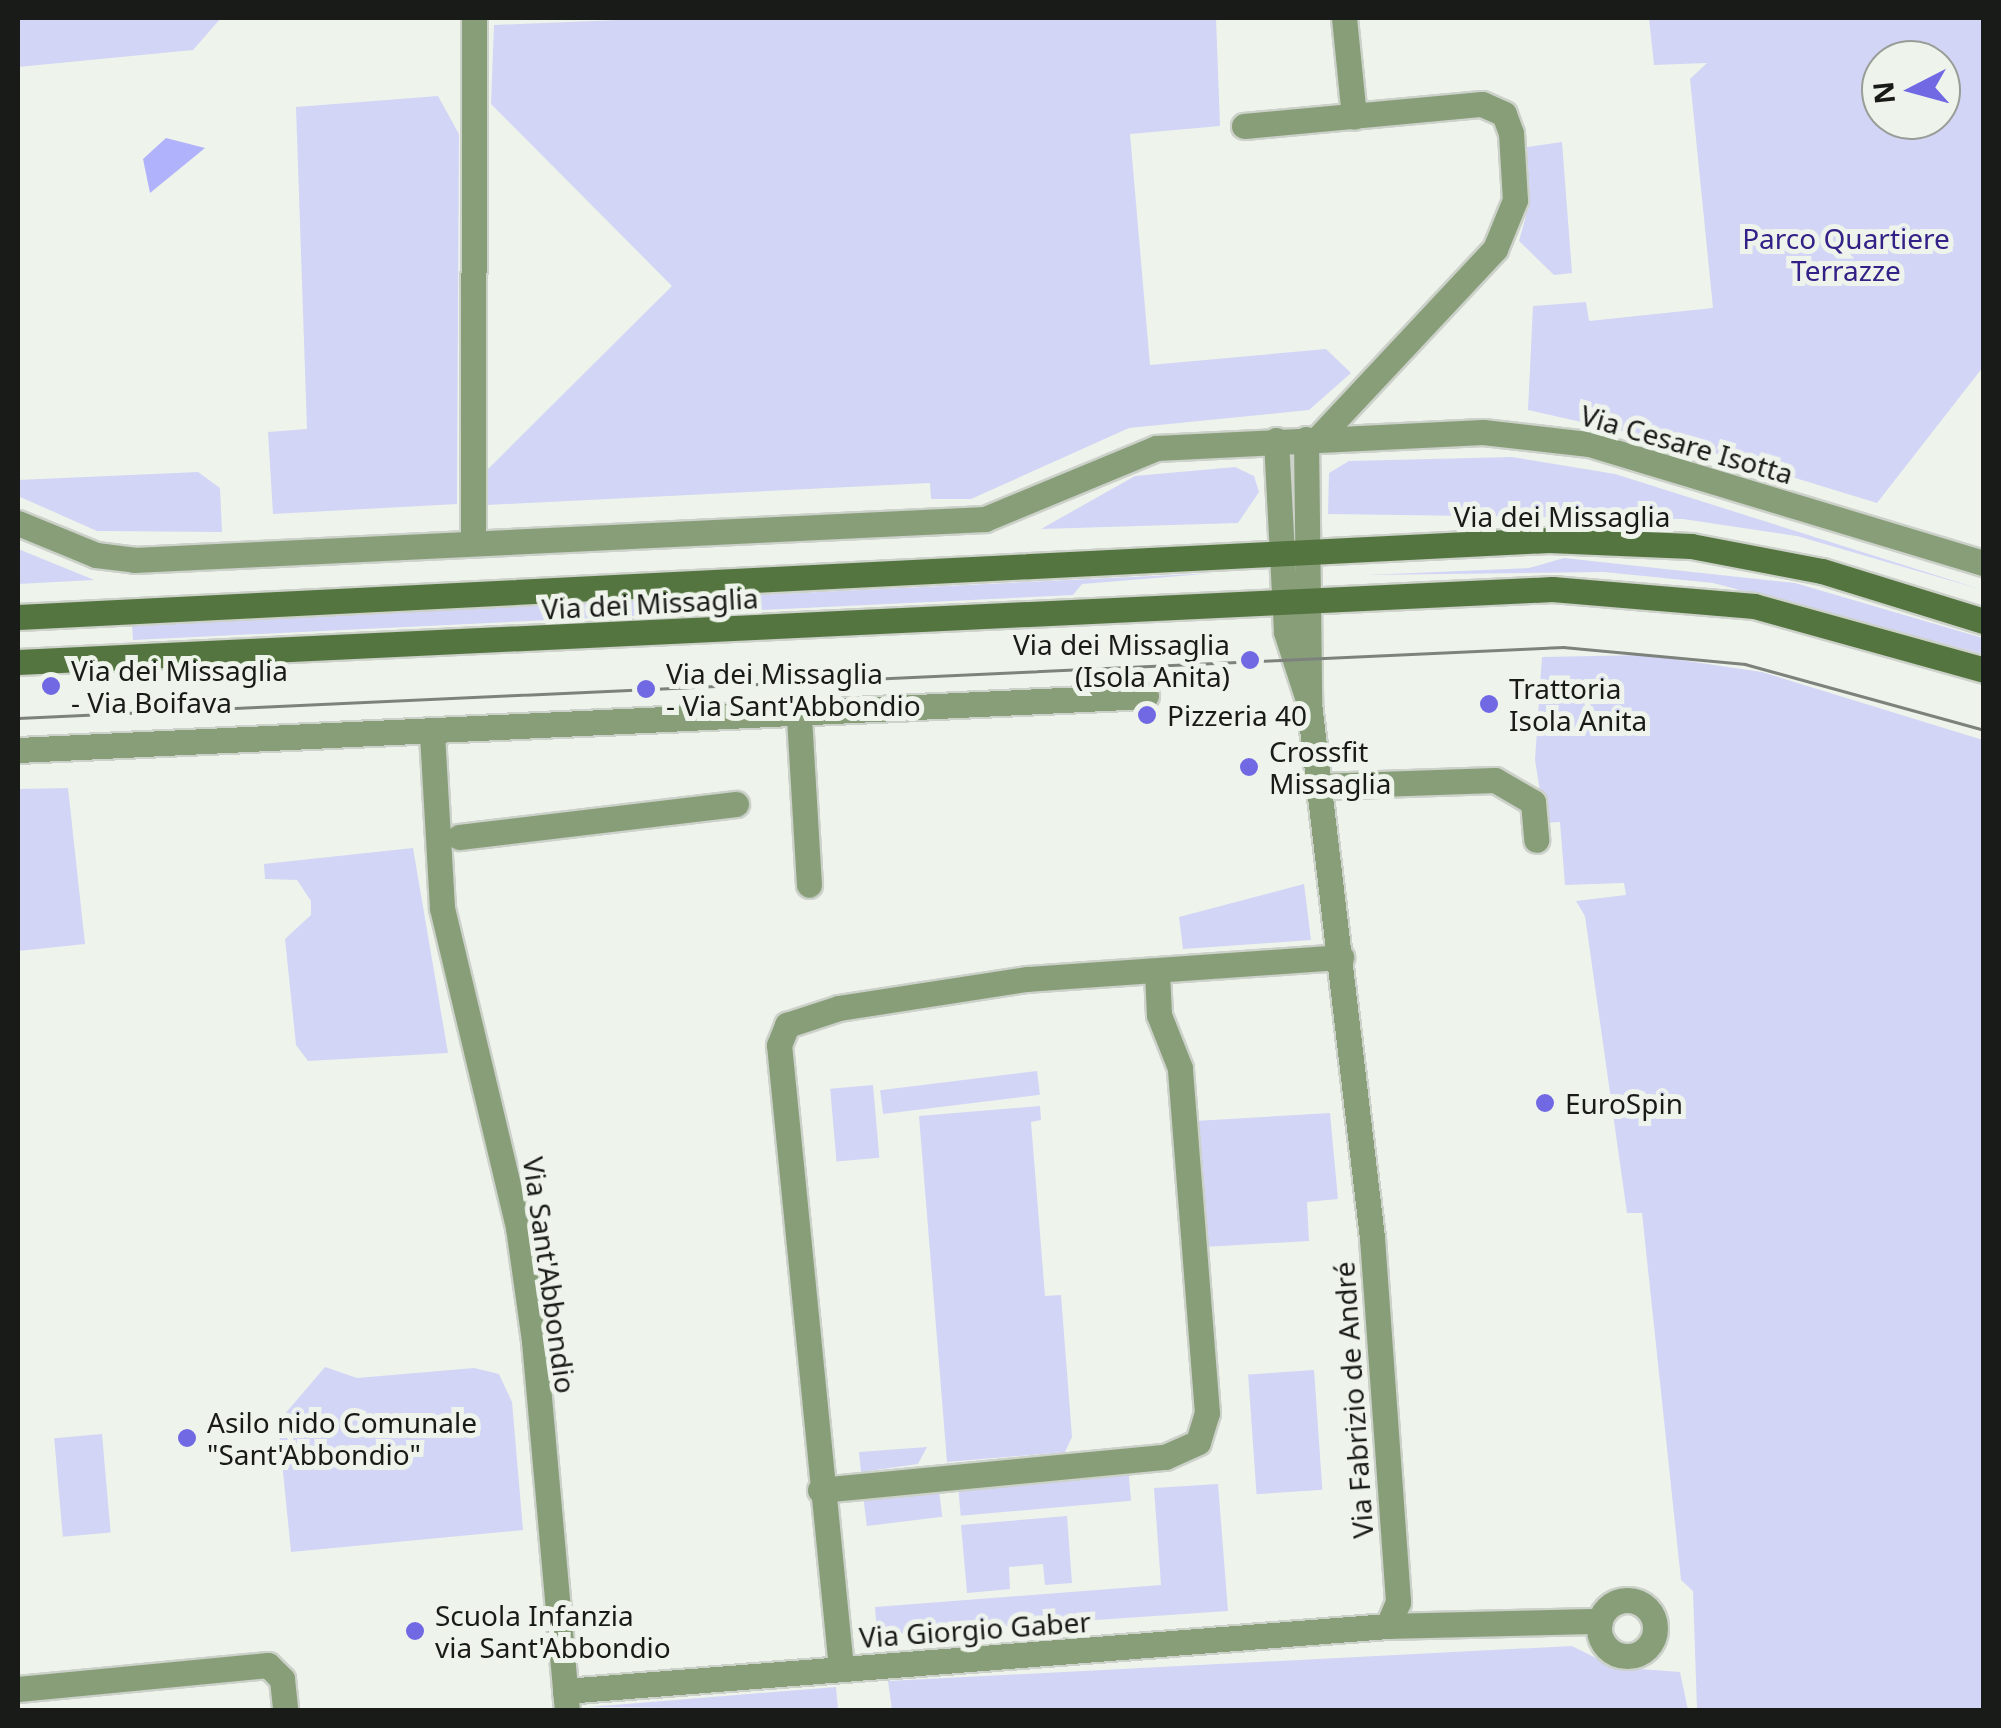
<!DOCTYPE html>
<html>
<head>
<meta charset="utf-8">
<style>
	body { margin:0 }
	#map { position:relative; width:2001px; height:1728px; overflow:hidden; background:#eef4eb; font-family:"Noto Sans",sans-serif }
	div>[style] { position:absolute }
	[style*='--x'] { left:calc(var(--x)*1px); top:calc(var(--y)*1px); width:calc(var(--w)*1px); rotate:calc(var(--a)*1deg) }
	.green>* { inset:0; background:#d2d5f5; transform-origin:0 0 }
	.water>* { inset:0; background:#b0b2fb }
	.roads { filter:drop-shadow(2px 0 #ccd1c9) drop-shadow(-2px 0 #ccd1c9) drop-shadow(0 2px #ccd1c9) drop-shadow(0 -2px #ccd1c9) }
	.street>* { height:25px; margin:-12.5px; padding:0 12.5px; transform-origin:12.5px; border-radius:12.5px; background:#879e79 }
	.street>.ring { margin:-12.5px; padding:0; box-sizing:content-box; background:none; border:25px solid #879e79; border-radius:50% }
	.secondary>* { height:25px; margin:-12.5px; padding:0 12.5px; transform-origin:12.5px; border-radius:12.5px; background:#54753f }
	.tram>* { height:2.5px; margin:-1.25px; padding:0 1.25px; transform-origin:1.25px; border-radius:1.25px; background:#7e827c }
	.dots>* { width:28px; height:28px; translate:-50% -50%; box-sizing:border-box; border:5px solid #eef4eb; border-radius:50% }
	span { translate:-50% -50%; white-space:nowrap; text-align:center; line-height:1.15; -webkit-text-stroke:10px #eef4eb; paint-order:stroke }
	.park-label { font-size:28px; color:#332187 }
	.street-label { font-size:28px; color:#191b18 }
	.poi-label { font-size:28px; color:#191b18 }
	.right { translate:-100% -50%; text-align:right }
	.left { translate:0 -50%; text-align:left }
	.frame { position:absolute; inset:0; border:20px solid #191b18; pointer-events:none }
	.north { position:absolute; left:1861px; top:40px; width:100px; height:100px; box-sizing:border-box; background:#eef4eb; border:2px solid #999d97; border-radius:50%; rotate:264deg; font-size:28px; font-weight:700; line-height:40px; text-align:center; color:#191b18 }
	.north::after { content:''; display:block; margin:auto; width:35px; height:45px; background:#7169e4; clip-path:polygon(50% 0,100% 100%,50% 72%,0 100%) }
</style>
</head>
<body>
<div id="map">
	<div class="green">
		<i style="clip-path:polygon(18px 18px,221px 18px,193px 50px,18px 67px)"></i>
		<i style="clip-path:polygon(666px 18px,1216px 18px,1220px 126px,1130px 134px,1150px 365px,1326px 349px,1351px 373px,1309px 410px,1129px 428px,971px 499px,931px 499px,930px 483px,487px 505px,486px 471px,672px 286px,491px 104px,494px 25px)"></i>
		<i style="clip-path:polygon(evenodd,1649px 18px,1983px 18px,1983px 367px,1877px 503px,1701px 449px,1528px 410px,1533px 306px,1586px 302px,1589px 321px,1713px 308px,1690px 79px,1707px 63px,1654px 65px,1649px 18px,1881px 60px,1941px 60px,1941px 120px,1881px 120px,1881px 60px)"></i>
		<i style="clip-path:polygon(438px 96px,459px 134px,457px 504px,273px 514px,268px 432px,307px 429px,296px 107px)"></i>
		<i style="clip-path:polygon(1562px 142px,1572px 273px,1554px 275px,1519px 241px,1530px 201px,1527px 147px)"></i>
		<i style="clip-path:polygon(1512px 457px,1615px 474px,1983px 590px,1797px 536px,1683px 519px,1328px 514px,1329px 473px,1349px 461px)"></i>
		<i style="clip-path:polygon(1235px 467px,1254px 476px,1259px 492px,1238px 523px,1041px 529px,1135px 476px)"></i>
		<i style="clip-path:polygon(198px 472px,220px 488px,222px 532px,97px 531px,18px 496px,18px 480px)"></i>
		<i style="clip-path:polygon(18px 549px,92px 579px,94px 580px,18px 584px)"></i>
		<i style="clip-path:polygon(1564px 558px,1795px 583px,1983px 638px,1983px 654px,1713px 583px,1604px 572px,1366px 575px,1529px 568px)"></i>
		<i style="clip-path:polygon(1216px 573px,1082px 584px,1073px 595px,133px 640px,132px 625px)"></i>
		<i style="clip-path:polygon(1646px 655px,1762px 672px,1983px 740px,1983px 1710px,1697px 1710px,1693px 1591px,1681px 1580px,1642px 1213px,1627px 1213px,1585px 916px,1576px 901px,1626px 895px,1624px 883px,1565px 885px,1560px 822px,1545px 823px,1535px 760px,1542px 657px)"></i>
		<i style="clip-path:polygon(68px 788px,85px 944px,18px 951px,18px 789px)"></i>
		<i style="clip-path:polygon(413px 848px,448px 1053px,308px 1061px,296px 1045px,285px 939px,311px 915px,311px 901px,297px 880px,265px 879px,264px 864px)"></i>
		<i style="clip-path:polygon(1304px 884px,1311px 940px,1183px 949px,1179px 917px)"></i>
		<i style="left:1037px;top:1071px;width:24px;height:158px;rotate:83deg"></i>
		<i style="left:873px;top:1085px;width:73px;height:43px;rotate:85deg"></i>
		<i style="clip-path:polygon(1040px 1106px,1041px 1120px,1031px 1122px,1045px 1296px,1061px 1295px,1072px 1437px,1065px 1452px,947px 1462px,919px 1116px)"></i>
		<i style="clip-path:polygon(1330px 1113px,1338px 1199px,1307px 1202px,1309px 1241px,1204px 1247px,1195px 1121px)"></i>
		<i style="clip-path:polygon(325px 1367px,357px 1378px,474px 1368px,499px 1374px,512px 1402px,523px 1530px,291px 1552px,278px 1422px)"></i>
		<i style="left:1314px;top:1370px;width:120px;height:66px;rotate:86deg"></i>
		<i style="left:102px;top:1434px;width:99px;height:48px;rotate:85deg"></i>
		<i style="clip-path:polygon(927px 1447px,918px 1464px,861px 1472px,859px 1452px)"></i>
		<i style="left:1128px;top:1466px;width:35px;height:171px;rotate:85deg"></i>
		<i style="left:938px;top:1482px;width:35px;height:76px;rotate:83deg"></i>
		<i style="clip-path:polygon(1218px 1484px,1228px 1611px,877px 1635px,875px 1607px,1161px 1585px,1154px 1488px)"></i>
		<i style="clip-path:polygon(1067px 1516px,1072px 1583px,1045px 1585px,1043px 1564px,1009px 1567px,1010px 1589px,967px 1593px,961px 1525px)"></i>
		<i style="clip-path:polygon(1572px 1646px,1614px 1667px,1680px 1672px,1688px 1710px,892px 1710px,888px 1681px)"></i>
		<i style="clip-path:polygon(836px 1687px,838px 1710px,590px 1707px)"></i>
	</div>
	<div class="water">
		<i style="clip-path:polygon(166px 138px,205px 148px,150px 193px,143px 159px)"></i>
	</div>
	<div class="roads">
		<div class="street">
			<i style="--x:1344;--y:18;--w:99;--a:84.2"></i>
			<i style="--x:1244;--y:126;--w:239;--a:-5.3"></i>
			<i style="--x:1482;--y:104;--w:24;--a:24"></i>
			<i style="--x:1504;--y:114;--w:20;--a:70"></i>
			<i style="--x:1511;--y:133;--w:67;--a:86.6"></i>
			<i style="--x:1515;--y:200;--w:53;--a:112.2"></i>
			<i style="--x:1495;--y:249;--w:259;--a:133.1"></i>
			<i style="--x:1306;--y:439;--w:264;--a:89.3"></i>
			<i style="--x:1309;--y:703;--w:539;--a:83.28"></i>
			<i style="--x:1372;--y:1238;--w:365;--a:85.9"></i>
			<i style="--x:1398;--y:1602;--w:26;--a:113"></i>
			<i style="--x:1276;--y:440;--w:192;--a:87"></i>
			<i style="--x:1286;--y:632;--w:75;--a:72.1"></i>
			<i style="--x:18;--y:523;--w:84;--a:22.3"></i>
			<i style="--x:96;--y:555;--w:38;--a:7"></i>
			<i style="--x:134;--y:560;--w:852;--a:-2.76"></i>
			<i style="--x:985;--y:519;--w:185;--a:-22.5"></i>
			<i style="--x:1156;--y:448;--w:327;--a:-2.8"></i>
			<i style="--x:1483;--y:432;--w:107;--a:6.5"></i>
			<i style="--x:1589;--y:444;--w:413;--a:16.8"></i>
			<i style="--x:473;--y:543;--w:525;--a:-89.89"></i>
			<i style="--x:799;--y:717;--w:168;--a:86.6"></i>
			<i style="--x:432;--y:734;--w:174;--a:86.7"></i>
			<i style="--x:442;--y:908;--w:328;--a:76.6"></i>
			<i style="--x:518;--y:1227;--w:115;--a:82"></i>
			<i style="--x:534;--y:1341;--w:370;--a:84.9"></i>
			<i style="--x:18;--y:750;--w:1129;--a:-2.74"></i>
			<i style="--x:1320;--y:786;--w:175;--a:-2"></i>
			<i style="--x:1495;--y:780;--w:44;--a:30.1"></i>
			<i style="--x:1533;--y:802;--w:38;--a:85"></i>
			<i style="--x:459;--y:837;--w:279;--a:-6.8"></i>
			<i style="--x:820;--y:1490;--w:347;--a:-5.5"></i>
			<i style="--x:1165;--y:1457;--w:36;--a:-24"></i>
			<i style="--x:1198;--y:1442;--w:30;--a:-73"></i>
			<i style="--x:1207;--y:1413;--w:346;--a:-94.5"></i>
			<i style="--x:1180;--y:1068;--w:57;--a:-111.6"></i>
			<i style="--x:1159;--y:1015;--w:43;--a:-92.7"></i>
			<i class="ring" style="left:1599px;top:1600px;width:31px;height:31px"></i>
			<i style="--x:841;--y:1668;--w:626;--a:-95.68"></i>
			<i style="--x:779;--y:1045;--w:22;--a:-68"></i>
			<i style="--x:787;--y:1025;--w:55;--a:-18.1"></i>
			<i style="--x:839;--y:1008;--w:190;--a:-8.8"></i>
			<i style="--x:1027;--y:979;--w:315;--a:-4"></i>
			<i style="--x:18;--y:1689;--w:251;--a:-5.5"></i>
			<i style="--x:268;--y:1665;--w:20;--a:45"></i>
			<i style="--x:282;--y:1679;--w:31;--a:84"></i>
			<i style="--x:565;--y:1691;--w:826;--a:-4.52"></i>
			<i style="--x:1388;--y:1626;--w:212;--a:-1.4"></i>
		</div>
		<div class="secondary">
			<i style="--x:18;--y:617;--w:1533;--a:-2.88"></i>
			<i style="--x:1549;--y:540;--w:142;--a:2.4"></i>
			<i style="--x:1691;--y:546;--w:133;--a:10.8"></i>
			<i style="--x:1822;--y:571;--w:170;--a:17.2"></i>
			<i style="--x:18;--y:662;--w:1536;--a:-2.72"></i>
			<i style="--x:1552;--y:589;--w:203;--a:4.8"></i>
			<i style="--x:1754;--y:606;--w:239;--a:15.5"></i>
		</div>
	</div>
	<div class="tram">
		<i style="--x:18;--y:718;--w:1547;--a:-2.63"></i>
		<i style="--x:1563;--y:647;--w:183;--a:5.3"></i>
		<i style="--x:1745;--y:664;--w:248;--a:15.4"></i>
	</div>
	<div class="dots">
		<i style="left:1250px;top:660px;background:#7169e4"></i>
		<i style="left:51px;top:686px;background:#7169e4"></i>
		<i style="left:646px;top:689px;background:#7169e4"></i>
		<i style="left:1489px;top:704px;background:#7169e4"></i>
		<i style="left:1147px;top:715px;background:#7169e4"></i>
		<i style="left:1249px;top:767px;background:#7169e4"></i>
		<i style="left:1545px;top:1103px;background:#7169e4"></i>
		<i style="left:187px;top:1438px;background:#7169e4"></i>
		<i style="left:415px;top:1631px;background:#7169e4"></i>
	</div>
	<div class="park-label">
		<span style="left:1846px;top:254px">Parco Quartiere<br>Terrazze</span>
	</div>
	<div class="street-label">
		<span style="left:1687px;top:444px;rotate:16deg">Via Cesare Isotta</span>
		<span style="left:1562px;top:516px">Via dei Missaglia</span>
		<span style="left:650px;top:603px;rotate:-3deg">Via dei Missaglia</span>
		<span style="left:550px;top:1275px;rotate:82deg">Via Sant'Abbondio</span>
		<span style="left:1353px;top:1400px;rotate:-94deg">Via Fabrizio de André</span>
		<span style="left:975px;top:1629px;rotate:-4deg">Via Giorgio Gaber</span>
	</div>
	<div class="poi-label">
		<span class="right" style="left:1230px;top:660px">Via dei Missaglia<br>(Isola Anita)</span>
		<span class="left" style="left:71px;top:686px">Via dei Missaglia<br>- Via Boifava</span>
		<span class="left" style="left:666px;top:689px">Via dei Missaglia<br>- Via Sant'Abbondio</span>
		<span class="left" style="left:1509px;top:704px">Trattoria<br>Isola Anita</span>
		<span class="left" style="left:1167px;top:715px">Pizzeria 40</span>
		<span class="left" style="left:1269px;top:767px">Crossfit<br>Missaglia</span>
		<span class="left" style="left:1565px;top:1103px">EuroSpin</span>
		<span class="left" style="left:207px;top:1438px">Asilo nido Comunale<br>"Sant'Abbondio"</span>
		<span class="left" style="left:435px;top:1631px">Scuola Infanzia<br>via Sant'Abbondio</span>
	</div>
	<div class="frame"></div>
	<div class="north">N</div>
</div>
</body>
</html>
